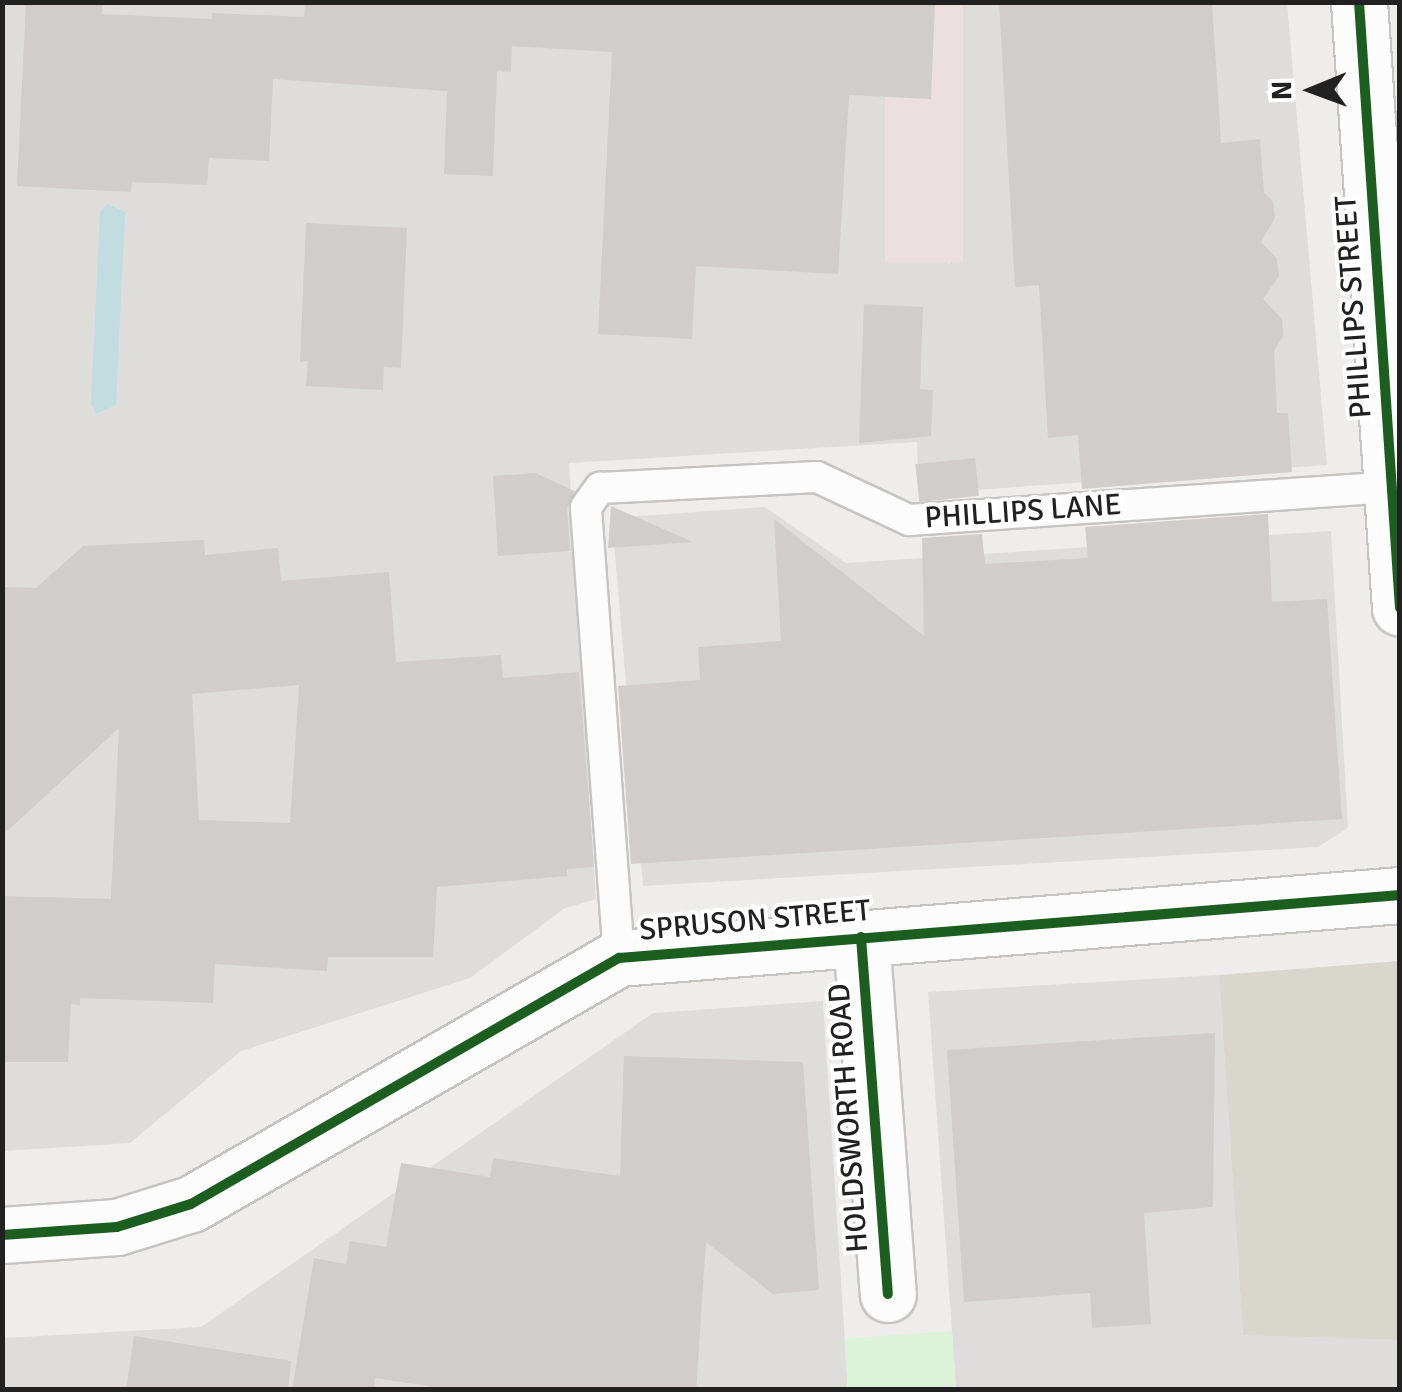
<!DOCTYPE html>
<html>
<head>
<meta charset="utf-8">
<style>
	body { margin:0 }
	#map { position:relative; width:1402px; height:1392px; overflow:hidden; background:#efedeb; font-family:Signika,sans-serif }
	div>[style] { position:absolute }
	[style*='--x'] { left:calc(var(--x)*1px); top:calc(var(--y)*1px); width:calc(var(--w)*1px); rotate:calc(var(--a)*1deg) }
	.residential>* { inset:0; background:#dedddc }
	.commercial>* { inset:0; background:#ecdfdf; transform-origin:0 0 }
	.construction>* { inset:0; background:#d8d6cd }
	.park>* { inset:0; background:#dcf2d9; transform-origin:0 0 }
	.water>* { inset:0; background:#c1dddf }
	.building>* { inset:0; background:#d0cdcc; transform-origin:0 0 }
	.roads { filter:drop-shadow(2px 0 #c5c4c3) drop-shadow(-2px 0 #c5c4c3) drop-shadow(0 2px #c5c4c3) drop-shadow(0 -2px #c5c4c3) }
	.lane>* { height:30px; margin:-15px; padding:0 15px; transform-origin:15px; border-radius:15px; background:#fdfcfc }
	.street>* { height:55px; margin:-27.5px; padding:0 27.5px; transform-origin:27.5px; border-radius:27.5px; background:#fdfcfc }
	.cycleway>* { height:10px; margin:-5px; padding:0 5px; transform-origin:5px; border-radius:5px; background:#1b5e20 }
	span { translate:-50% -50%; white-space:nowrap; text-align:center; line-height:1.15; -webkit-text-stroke:8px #fff; paint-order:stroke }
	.street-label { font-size:30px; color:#212121 }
	.frame { position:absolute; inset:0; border:5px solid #212121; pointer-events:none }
	.north { position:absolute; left:1262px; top:40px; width:100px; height:100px; -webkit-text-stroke:8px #fff; paint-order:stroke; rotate:269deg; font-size:28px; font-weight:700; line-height:40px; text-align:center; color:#212121 }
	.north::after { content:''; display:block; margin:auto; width:35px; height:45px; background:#212121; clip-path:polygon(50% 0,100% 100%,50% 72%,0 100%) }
</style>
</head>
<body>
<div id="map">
	<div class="residential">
		<i style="clip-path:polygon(3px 3px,885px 3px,949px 266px,963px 3px,1287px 3px,1327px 465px,919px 494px,917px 442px,569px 463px,596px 899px,565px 908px,470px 978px,241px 1051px,130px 1143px,3px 1151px)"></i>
		<i style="clip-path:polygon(765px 507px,846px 563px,1331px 531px,1348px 828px,1318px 847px,643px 886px,612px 518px)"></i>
		<i style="clip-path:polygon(1219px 975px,1243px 1334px,1399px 1340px,1399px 1389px,956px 1389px,928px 992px)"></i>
		<i style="clip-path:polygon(823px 1001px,848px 1389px,3px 1390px,3px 1338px,201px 1327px,653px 1013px)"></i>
	</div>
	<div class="commercial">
		<i style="left:885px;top:3px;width:78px;height:259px"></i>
	</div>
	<div class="construction">
		<i style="clip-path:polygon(1399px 961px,1399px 1340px,1243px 1335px,1219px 975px)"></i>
	</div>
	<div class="park">
		<i style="left:952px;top:1331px;width:58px;height:108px;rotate:86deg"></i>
	</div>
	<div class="water">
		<i style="clip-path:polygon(107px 204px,125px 212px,116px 405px,96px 414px,91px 404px,100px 211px)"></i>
	</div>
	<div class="building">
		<i style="clip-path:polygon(26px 2px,102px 2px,102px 14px,212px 19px,212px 13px,304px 17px,305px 2px,935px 2px,931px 99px,849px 95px,838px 274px,696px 266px,692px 339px,598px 334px,612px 52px,512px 46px,511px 72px,497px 71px,493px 176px,444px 174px,447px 91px,273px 79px,269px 161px,209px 158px,207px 185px,132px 182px,131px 192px,17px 186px)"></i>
		<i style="clip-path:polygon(999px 2px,1212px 2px,1221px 143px,1260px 139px,1264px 192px,1273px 202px,1275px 218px,1261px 242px,1277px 259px,1279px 276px,1263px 299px,1282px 319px,1283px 336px,1274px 351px,1277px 413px,1288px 413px,1292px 472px,1082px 489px,1078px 435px,1048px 438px,1039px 285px,1015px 287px)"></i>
		<i style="clip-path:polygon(306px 223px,407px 228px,401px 368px,384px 367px,383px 390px,306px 386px,308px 361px,300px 362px)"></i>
		<i style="clip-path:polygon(864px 304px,923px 307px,920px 389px,933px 390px,931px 436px,859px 443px)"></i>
		<i style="left:975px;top:458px;width:38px;height:60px;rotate:84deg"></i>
		<i style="clip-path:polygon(535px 473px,575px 491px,567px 508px,570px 551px,498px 556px,493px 476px)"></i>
		<i style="clip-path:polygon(611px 506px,693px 542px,608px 548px)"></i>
		<i style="clip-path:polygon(1268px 514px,1272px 602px,1327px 599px,1342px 819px,631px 864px,618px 686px,700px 680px,698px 647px,781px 641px,774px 519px,924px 636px,922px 538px,982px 534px,985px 564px,1088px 558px,1085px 527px)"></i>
		<i style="clip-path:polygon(evenodd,204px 540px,205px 555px,278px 548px,281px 581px,389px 572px,396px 662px,501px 655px,503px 678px,579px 672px,594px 867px,567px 869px,567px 876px,437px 887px,433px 957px,328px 957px,327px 971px,215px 964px,213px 1003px,80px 998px,80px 1005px,71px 1004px,68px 1062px,2px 1062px,2px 896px,111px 899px,119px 728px,2px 836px,2px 587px,36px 588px,83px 546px,204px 540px,299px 685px,290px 823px,199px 820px,192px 694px,299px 685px)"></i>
		<i style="clip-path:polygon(1215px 1033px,1213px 1207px,1144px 1213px,1151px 1324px,1092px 1328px,1090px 1293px,964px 1302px,947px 1050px)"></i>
		<i style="clip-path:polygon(624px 1056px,803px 1062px,819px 1290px,773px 1294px,706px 1242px,696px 1390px,453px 1390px,375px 1378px,374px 1390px,292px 1390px,314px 1258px,346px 1264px,350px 1241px,386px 1247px,401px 1163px,490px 1177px,493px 1158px,620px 1176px)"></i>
		<i style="clip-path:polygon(134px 1336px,291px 1361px,288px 1390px,126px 1390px)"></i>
	</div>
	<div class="roads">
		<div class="lane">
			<i style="--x:619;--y:958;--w:452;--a:-94.2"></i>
			<i style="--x:586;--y:507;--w:24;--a:-54"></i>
			<i style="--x:600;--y:488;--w:217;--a:-2.9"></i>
			<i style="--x:817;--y:477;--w:102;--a:25.1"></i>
			<i style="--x:909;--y:520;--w:483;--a:-3.9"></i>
		</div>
		<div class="street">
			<i style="--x:1359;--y:2;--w:607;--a:86.13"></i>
			<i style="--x:861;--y:937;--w:358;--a:85.7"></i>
			<i style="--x:2;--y:1235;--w:115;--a:-4"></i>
			<i style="--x:117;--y:1227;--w:77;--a:-17.3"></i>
			<i style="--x:191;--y:1204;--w:494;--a:-29.9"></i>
			<i style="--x:619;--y:958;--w:784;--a:-4.61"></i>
		</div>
	</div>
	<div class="cycleway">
		<i style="--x:1359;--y:2;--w:607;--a:86.13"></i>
		<i style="--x:861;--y:937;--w:358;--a:85.7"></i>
		<i style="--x:2;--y:1235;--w:115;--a:-4"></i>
		<i style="--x:117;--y:1227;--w:77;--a:-17.3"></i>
		<i style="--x:191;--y:1204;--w:494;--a:-29.9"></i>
		<i style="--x:619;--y:958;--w:784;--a:-4.61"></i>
	</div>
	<div class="street-label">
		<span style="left:1354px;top:307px;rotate:-94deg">PHILLIPS STREET</span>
		<span style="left:1023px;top:512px;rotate:-4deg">PHILLIPS LANE</span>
		<span style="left:755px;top:921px;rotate:-5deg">SPRUSON STREET</span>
		<span style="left:849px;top:1118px;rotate:-94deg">HOLDSWORTH ROAD</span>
	</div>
	<div class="frame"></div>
	<div class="north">N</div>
</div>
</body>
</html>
